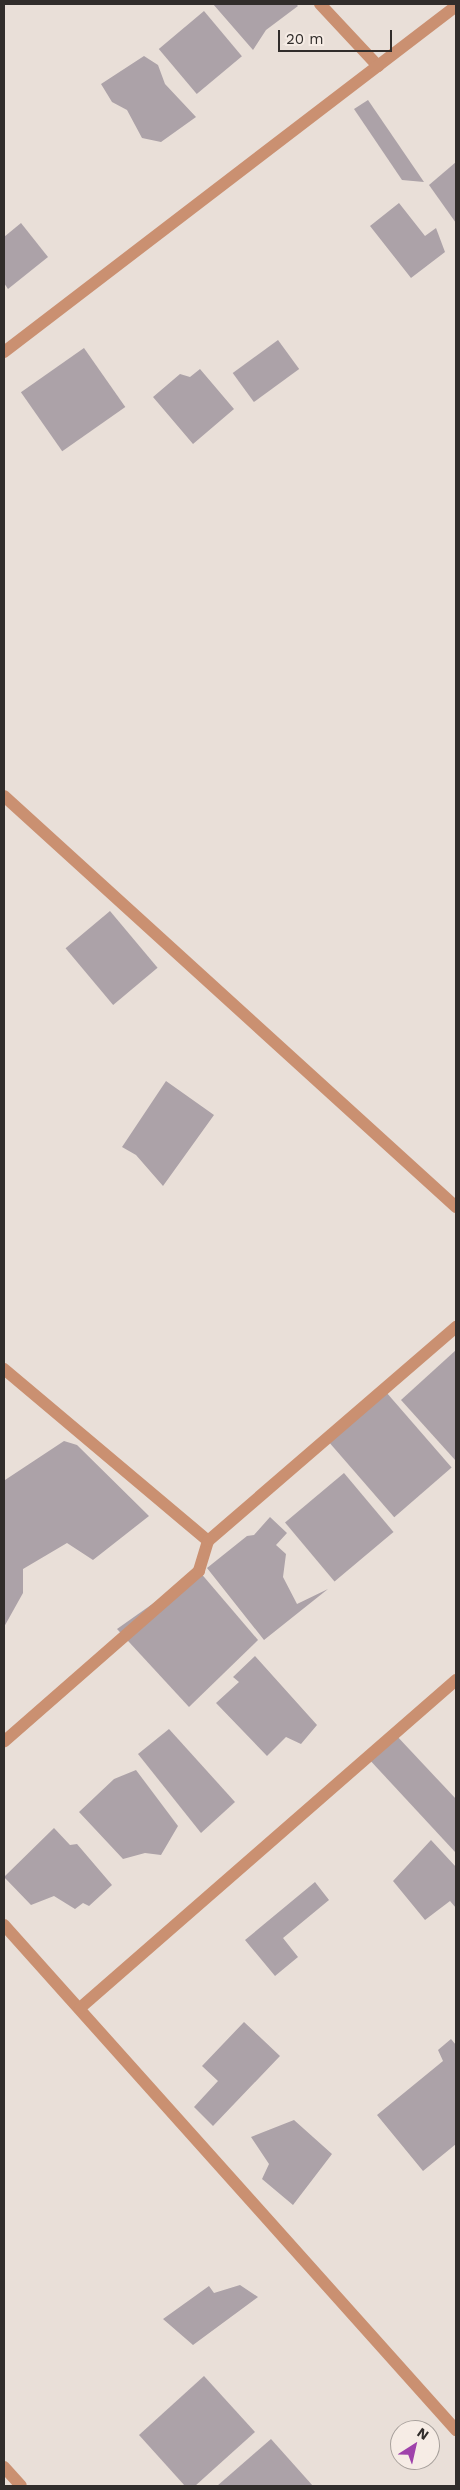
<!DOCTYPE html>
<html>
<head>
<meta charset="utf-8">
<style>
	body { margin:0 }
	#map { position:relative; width:460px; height:2490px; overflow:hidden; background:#e9dfd8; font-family:"Work Sans",sans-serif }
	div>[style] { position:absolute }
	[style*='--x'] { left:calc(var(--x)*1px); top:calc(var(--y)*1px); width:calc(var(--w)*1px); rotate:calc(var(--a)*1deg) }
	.building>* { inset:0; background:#aca2a8; transform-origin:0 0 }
	.minor>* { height:12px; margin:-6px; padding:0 6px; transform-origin:6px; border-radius:6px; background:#ca9071 }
	.tertiary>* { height:12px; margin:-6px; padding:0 6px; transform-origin:6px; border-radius:6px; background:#ca9071 }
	span { translate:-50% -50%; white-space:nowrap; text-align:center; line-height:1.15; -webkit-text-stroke:4px #f6ece5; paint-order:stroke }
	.frame { position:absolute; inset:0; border:5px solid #312d2b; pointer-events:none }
	.north { position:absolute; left:390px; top:2420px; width:50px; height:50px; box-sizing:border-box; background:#f6ece5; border:1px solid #a7a09b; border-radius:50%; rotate:35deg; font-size:14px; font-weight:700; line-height:20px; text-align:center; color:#312d2b }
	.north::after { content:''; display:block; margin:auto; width:18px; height:22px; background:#9f42ab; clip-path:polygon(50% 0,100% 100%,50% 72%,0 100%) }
	.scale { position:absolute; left:278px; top:30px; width:114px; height:22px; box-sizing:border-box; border:2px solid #312d2b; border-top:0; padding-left:6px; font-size:15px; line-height:18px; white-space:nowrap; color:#312d2b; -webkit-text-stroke:4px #f6ece5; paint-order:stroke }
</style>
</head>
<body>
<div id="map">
	<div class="building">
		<i style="clip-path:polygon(213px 4px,296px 4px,298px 6px,266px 30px,253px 50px)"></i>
		<i style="left:204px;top:11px;width:59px;height:59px;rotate:50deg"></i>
		<i style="clip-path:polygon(144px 56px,158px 65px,165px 84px,196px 117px,161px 142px,142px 138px,127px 110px,112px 102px,101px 84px)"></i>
		<i style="clip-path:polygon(368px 100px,424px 182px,402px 180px,354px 109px)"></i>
		<i style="clip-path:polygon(456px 162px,456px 223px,429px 185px)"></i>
		<i style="clip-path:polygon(399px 203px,425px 236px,436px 228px,445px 252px,411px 278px,370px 226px)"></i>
		<i style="clip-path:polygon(21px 223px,48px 257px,8px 289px,4px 283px,4px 237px)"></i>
		<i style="left:278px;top:340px;width:36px;height:56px;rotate:54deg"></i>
		<i style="left:84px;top:348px;width:72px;height:77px;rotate:55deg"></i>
		<i style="clip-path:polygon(200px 369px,234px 409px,193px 444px,153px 397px,180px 374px,190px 377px)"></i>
		<i style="left:110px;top:911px;width:74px;height:58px;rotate:50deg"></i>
		<i style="clip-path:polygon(166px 1081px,214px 1115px,163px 1186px,136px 1155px,122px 1147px)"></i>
		<i style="clip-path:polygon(456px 1350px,456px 1461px,401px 1400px)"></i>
		<i style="left:386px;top:1392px;width:100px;height:76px;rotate:49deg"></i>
		<i style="clip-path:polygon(64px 1441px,77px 1445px,149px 1516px,93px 1560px,67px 1543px,23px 1569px,23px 1593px,4px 1627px,5px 1480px)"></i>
		<i style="left:344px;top:1473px;width:77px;height:77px;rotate:50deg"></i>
		<i style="clip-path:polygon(270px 1517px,287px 1533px,276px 1545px,286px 1554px,283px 1577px,297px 1604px,328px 1589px,264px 1640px,207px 1568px,247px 1536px,254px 1535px)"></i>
		<i style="clip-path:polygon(199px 1571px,258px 1640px,189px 1707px,117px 1629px)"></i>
		<i style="clip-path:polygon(255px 1656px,317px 1725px,301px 1744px,286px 1737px,267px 1756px,216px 1703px,239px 1682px,233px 1677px)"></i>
		<i style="clip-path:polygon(169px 1729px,235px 1802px,201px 1833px,138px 1754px)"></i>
		<i style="clip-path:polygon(395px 1734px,456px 1799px,456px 1853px,367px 1757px)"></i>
		<i style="clip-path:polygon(136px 1770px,178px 1826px,161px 1855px,145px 1853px,123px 1859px,79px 1812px,114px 1779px)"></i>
		<i style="clip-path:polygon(54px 1828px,70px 1845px,77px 1844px,112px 1885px,89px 1906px,83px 1903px,75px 1909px,54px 1896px,31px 1905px,4px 1877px)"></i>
		<i style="clip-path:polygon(431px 1840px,456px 1867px,456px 1908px,450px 1901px,425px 1920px,393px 1881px)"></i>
		<i style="clip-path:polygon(315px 1882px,329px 1900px,283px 1938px,298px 1957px,275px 1976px,245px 1940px)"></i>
		<i style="clip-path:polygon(244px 2022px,280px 2056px,213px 2126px,194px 2107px,218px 2081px,202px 2066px)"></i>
		<i style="clip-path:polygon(451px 2039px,456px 2045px,456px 2144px,423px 2171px,377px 2115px,443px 2061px,438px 2050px)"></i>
		<i style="clip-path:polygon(294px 2120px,332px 2154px,293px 2205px,262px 2179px,269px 2164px,251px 2137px)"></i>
		<i style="clip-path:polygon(240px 2285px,258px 2297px,193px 2345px,163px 2319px,209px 2286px,214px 2293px)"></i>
		<i style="clip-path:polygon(204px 2376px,255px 2432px,195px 2486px,185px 2486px,139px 2435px)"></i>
		<i style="clip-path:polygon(271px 2439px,313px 2486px,217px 2486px)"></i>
	</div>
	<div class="minor">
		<i style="--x:320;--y:4;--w:85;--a:46.9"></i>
		<i style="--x:4;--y:796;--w:611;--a:42.28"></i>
		<i style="--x:4;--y:1369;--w:267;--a:40.1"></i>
		<i style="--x:208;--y:1541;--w:31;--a:107"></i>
		<i style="--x:199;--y:1571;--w:259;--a:138.8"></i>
		<i style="--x:208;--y:1541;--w:328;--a:-40.8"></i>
		<i style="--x:4;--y:1925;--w:678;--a:48.17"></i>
		<i style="--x:80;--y:2008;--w:499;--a:-41.1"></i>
		<i style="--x:4;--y:2467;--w:25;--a:48"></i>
	</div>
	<div class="tertiary">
		<i style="--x:4;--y:352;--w:569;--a:-37.43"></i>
	</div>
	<div class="frame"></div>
	<div class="north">N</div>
	<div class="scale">20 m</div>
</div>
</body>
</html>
